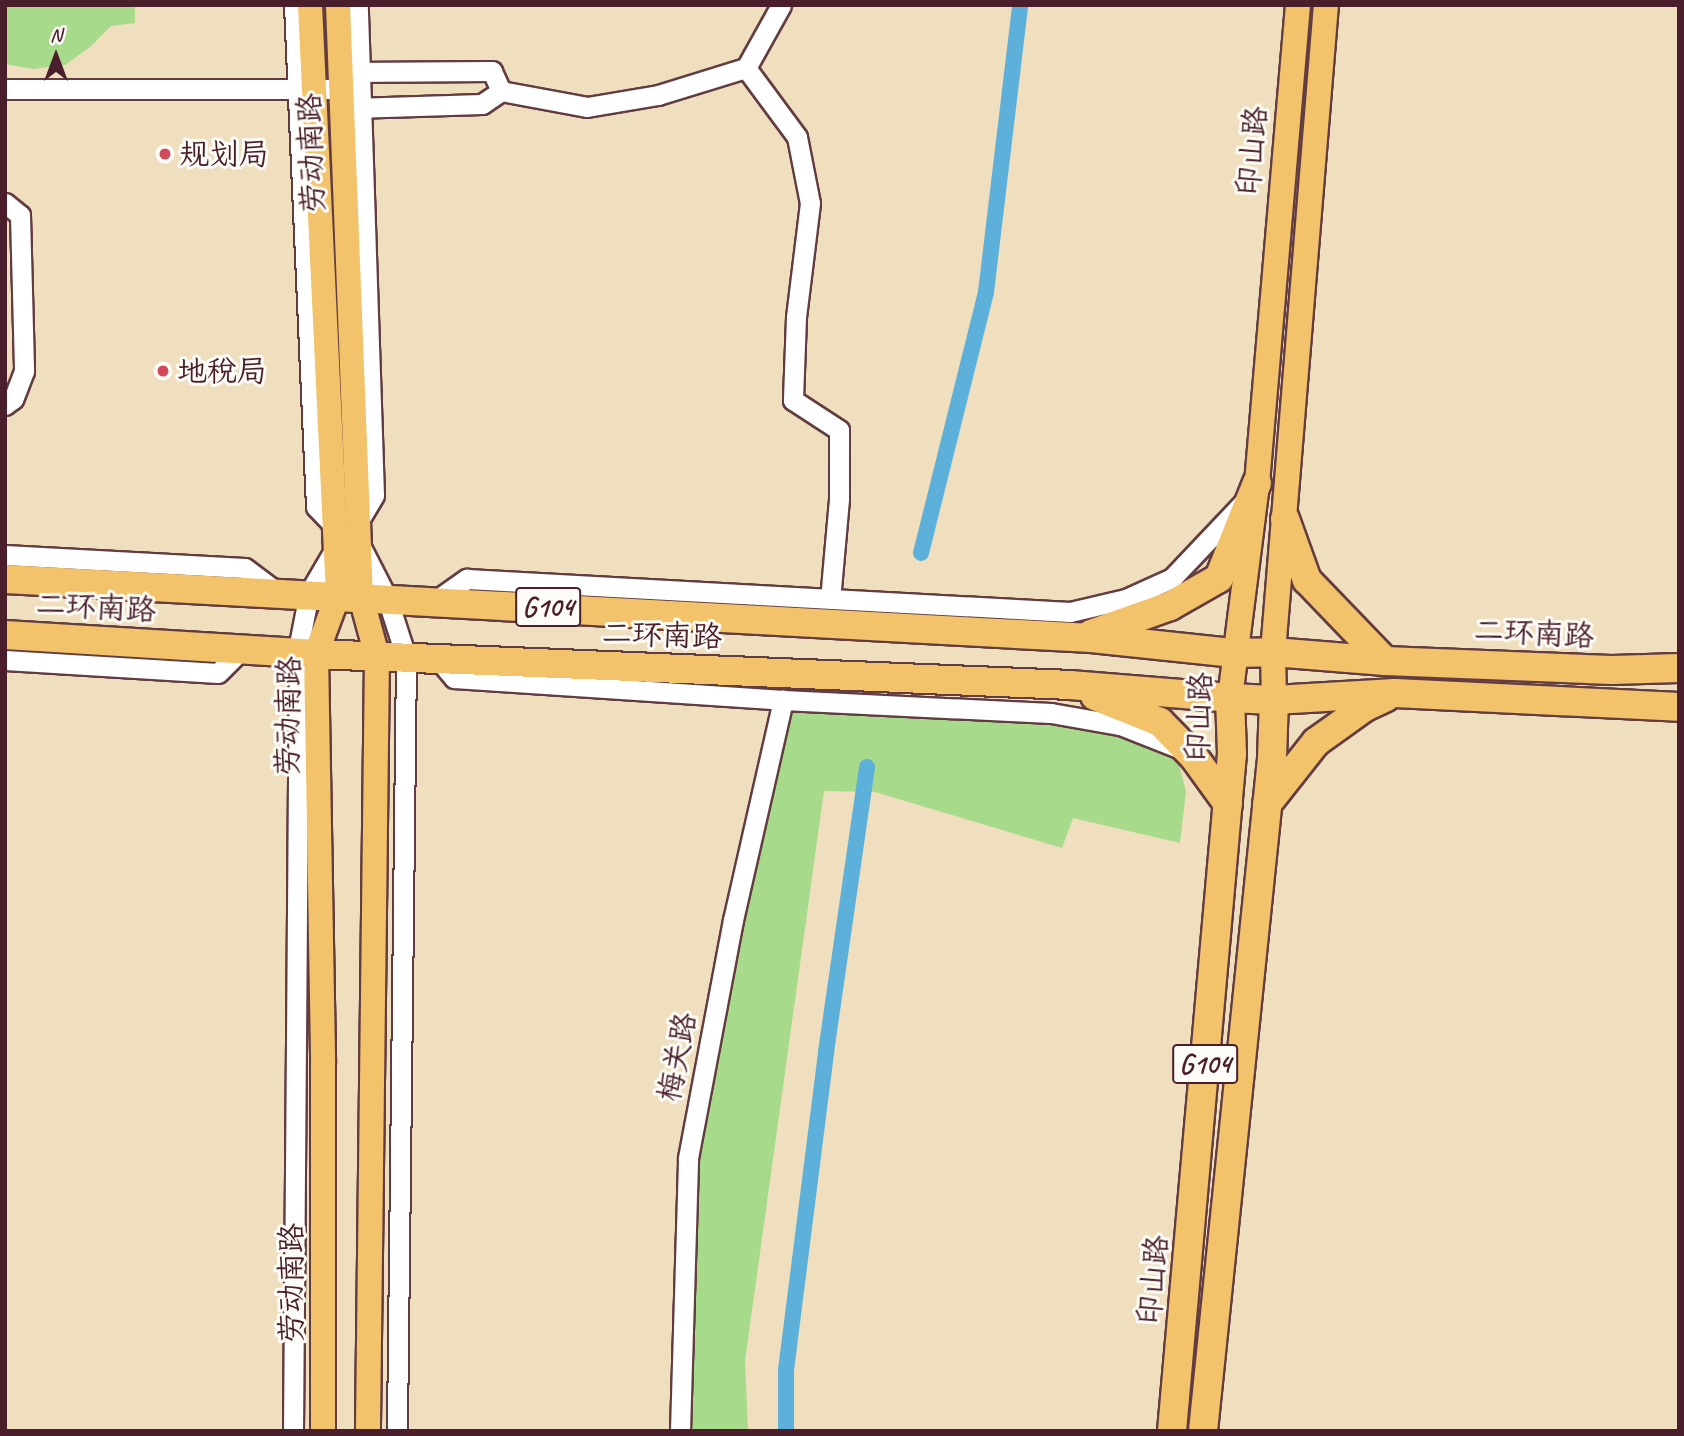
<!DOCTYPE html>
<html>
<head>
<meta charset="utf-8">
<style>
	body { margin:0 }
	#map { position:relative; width:1684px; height:1436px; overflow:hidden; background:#efdfbf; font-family:Caveat,"LXGW WenKai TC",sans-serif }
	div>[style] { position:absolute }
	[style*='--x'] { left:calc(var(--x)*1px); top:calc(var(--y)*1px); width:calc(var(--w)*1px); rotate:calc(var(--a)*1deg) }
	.green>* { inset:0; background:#a7db8b }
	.canal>* { height:16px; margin:-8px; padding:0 8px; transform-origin:8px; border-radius:8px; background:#5db0d9 }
	.roads { filter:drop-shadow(2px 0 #633c41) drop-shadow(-2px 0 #633c41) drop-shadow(0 2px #633c41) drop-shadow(0 -2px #633c41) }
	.minor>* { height:19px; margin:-9.5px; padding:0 9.5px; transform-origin:9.5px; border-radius:9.5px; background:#fff }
	.major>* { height:24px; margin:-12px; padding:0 12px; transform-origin:12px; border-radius:12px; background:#f2c36a }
	.highway>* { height:28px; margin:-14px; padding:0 14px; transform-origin:14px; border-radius:14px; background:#f2c36a }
	.dots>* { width:19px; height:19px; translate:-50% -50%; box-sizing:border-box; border:4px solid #fdfcf7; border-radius:50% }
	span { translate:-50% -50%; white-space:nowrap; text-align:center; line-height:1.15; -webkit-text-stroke:6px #fdfcf7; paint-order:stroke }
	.shield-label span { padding:2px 5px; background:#fdfcf7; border:2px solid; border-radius:5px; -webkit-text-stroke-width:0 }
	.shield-label { font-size:28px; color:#4a1f2b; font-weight:700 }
	.street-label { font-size:30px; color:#4a1f2b }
	.poi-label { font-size:30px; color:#4a1f2b }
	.left { translate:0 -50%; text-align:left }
	.frame { position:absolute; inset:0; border:7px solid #4a1f2b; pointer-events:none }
	.north { position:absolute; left:21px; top:21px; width:70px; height:70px; -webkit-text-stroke:5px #fdfcf7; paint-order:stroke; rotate:0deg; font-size:19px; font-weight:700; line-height:28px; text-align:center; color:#4a1f2b }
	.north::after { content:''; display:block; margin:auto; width:24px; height:32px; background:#4a1f2b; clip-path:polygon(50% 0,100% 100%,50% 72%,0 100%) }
</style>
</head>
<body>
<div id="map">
	<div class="green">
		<i style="clip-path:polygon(5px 5px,135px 5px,135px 23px,111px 26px,90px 47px,65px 65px,33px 69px,5px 64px)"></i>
		<i style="clip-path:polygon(783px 700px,1052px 713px,1174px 746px,1186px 791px,1180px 843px,1073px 818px,1062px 848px,875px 792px,824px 791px,745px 1361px,748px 1431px,680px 1431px,688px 1158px)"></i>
	</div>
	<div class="canal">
		<i style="--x:921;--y:553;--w:269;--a:-76"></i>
		<i style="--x:986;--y:292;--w:289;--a:-83.2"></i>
		<i style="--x:786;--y:1431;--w:61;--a:-90"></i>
		<i style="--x:786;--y:1370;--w:321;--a:-82.8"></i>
		<i style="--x:826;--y:1052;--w:288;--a:-81.8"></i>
	</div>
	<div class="roads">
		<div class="minor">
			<i style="--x:294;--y:5;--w:502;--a:87.49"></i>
			<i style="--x:316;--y:507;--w:28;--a:46"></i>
			<i style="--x:746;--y:68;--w:86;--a:53.5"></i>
			<i style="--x:797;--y:137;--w:67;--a:78.9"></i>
			<i style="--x:810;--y:203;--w:115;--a:97"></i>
			<i style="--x:796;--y:317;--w:83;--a:92.1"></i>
			<i style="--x:793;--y:400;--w:55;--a:33.1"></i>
			<i style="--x:839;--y:430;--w:69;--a:90"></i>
			<i style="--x:839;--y:499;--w:100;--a:95.1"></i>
			<i style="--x:350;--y:72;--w:142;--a:-0.4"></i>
			<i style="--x:492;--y:71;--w:22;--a:66"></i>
			<i style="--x:5;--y:89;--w:335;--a:0"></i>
			<i style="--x:353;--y:108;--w:129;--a:-1.8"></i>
			<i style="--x:482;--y:104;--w:23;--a:-34"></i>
			<i style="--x:501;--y:91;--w:87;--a:10.5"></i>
			<i style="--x:587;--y:107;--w:72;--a:-9.6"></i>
			<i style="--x:658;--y:95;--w:92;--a:-17.1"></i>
			<i style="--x:746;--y:68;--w:72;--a:-60.9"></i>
			<i style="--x:5;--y:203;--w:19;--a:39"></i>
			<i style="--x:20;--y:215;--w:156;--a:88.5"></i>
			<i style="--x:24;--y:371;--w:30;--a:111"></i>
			<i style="--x:13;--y:399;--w:10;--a:143"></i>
			<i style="--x:358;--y:522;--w:31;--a:-59"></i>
			<i style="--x:374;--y:495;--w:490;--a:-91.9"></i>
			<i style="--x:360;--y:545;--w:59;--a:63"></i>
			<i style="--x:387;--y:598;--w:62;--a:72.1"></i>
			<i style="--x:406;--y:657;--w:774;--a:90.67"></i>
			<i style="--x:5;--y:555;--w:240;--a:3.1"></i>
			<i style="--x:245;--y:568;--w:40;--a:37"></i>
			<i style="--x:435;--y:601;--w:39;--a:-35"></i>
			<i style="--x:467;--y:579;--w:604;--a:3.13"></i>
			<i style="--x:1070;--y:612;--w:57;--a:-13.1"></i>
			<i style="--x:1126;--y:599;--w:51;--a:-24.5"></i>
			<i style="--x:1172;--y:578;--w:108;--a:-46.5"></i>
			<i style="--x:438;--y:659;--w:25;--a:50"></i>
			<i style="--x:454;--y:678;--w:330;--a:3.8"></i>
			<i style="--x:783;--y:700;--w:268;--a:2.8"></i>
			<i style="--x:1051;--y:713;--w:70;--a:9.9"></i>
			<i style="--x:1120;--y:725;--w:66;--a:21.5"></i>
			<i style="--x:5;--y:660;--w:213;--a:3.5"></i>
			<i style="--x:218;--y:673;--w:34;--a:-45"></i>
			<i style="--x:293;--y:1431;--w:787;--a:-89.56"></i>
			<i style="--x:299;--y:644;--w:52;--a:-78.9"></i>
			<i style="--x:309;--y:593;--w:53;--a:-59.6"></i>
			<i style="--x:680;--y:1431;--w:273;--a:-88.3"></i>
			<i style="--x:688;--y:1158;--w:242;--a:-79.3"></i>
			<i style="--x:733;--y:920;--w:226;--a:-77.2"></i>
		</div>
		<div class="major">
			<i style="--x:310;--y:5;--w:591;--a:87.28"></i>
			<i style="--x:338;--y:595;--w:63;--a:110.4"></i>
			<i style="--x:316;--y:654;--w:409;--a:89"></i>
			<i style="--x:323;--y:1063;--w:368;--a:90"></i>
			<i style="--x:338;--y:5;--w:592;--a:87.78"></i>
			<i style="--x:361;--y:597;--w:61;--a:74.8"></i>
			<i style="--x:377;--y:656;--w:775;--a:90.67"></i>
			<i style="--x:1230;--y:698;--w:217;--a:-82.8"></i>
			<i style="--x:1257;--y:483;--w:480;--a:-85.1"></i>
			<i style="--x:1274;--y:700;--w:48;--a:-91.2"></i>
			<i style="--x:1273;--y:652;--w:649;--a:-85.32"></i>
		</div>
		<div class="highway">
			<i style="--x:1285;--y:519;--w:65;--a:70.2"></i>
			<i style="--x:1307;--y:580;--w:112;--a:46.1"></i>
			<i style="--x:5;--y:579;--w:1088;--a:3.11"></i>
			<i style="--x:1091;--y:638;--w:144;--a:6"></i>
			<i style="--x:1234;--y:653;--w:39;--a:-1"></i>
			<i style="--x:1273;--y:652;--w:112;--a:4.6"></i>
			<i style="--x:1385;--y:661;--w:227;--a:2.3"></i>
			<i style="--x:1612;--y:670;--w:67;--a:-1.7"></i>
			<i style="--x:1091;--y:634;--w:84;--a:-19.5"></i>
			<i style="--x:1170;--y:606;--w:56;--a:-29.7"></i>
			<i style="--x:1219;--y:578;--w:102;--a:-68.2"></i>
			<i style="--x:5;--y:635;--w:312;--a:3.5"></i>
			<i style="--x:316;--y:654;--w:755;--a:2.35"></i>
			<i style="--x:1070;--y:685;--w:161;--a:4.6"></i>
			<i style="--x:1230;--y:698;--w:44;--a:2.6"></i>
			<i style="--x:1274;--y:700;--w:121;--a:-3.3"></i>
			<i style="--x:1395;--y:693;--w:284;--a:2.8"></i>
			<i style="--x:1095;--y:696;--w:70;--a:21.8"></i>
			<i style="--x:1160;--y:722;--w:49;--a:45.8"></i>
			<i style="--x:1194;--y:757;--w:58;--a:54.1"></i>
			<i style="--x:1267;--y:804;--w:79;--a:-51.7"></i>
			<i style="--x:1316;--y:742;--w:60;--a:-35.5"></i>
			<i style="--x:1365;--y:707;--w:23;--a:-25"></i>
			<i style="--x:1172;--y:1431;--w:680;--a:-84.94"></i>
			<i style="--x:1232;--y:754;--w:56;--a:-92"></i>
			<i style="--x:1203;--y:1431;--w:676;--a:-84.14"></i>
			<i style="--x:1272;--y:759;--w:59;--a:-88.1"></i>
		</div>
	</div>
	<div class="dots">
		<i style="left:165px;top:154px;background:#d1495b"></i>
		<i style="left:163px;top:371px;background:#d1495b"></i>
	</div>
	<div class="shield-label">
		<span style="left:548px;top:607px">G104</span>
		<span style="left:1205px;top:1064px">G104</span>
	</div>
	<div class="street-label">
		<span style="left:1252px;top:151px;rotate:-85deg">印山路</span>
		<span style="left:311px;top:153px;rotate:-92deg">劳动南路</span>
		<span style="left:96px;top:607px;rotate:3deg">二环南路</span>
		<span style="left:1534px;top:633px;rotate:3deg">二环南路</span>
		<span style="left:662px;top:635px;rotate:2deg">二环南路</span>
		<span style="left:288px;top:716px;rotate:-89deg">劳动南路</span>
		<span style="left:1199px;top:717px;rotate:-88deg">印山路</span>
		<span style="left:677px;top:1057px;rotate:-79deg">梅关路</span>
		<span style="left:1153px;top:1280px;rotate:-85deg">印山路</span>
		<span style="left:291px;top:1283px;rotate:-90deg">劳动南路</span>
	</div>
	<div class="poi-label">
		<span class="left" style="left:179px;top:154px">规划局</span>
		<span class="left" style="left:177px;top:371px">地税局</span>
	</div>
	<div class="frame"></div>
	<div class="north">N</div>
</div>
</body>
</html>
